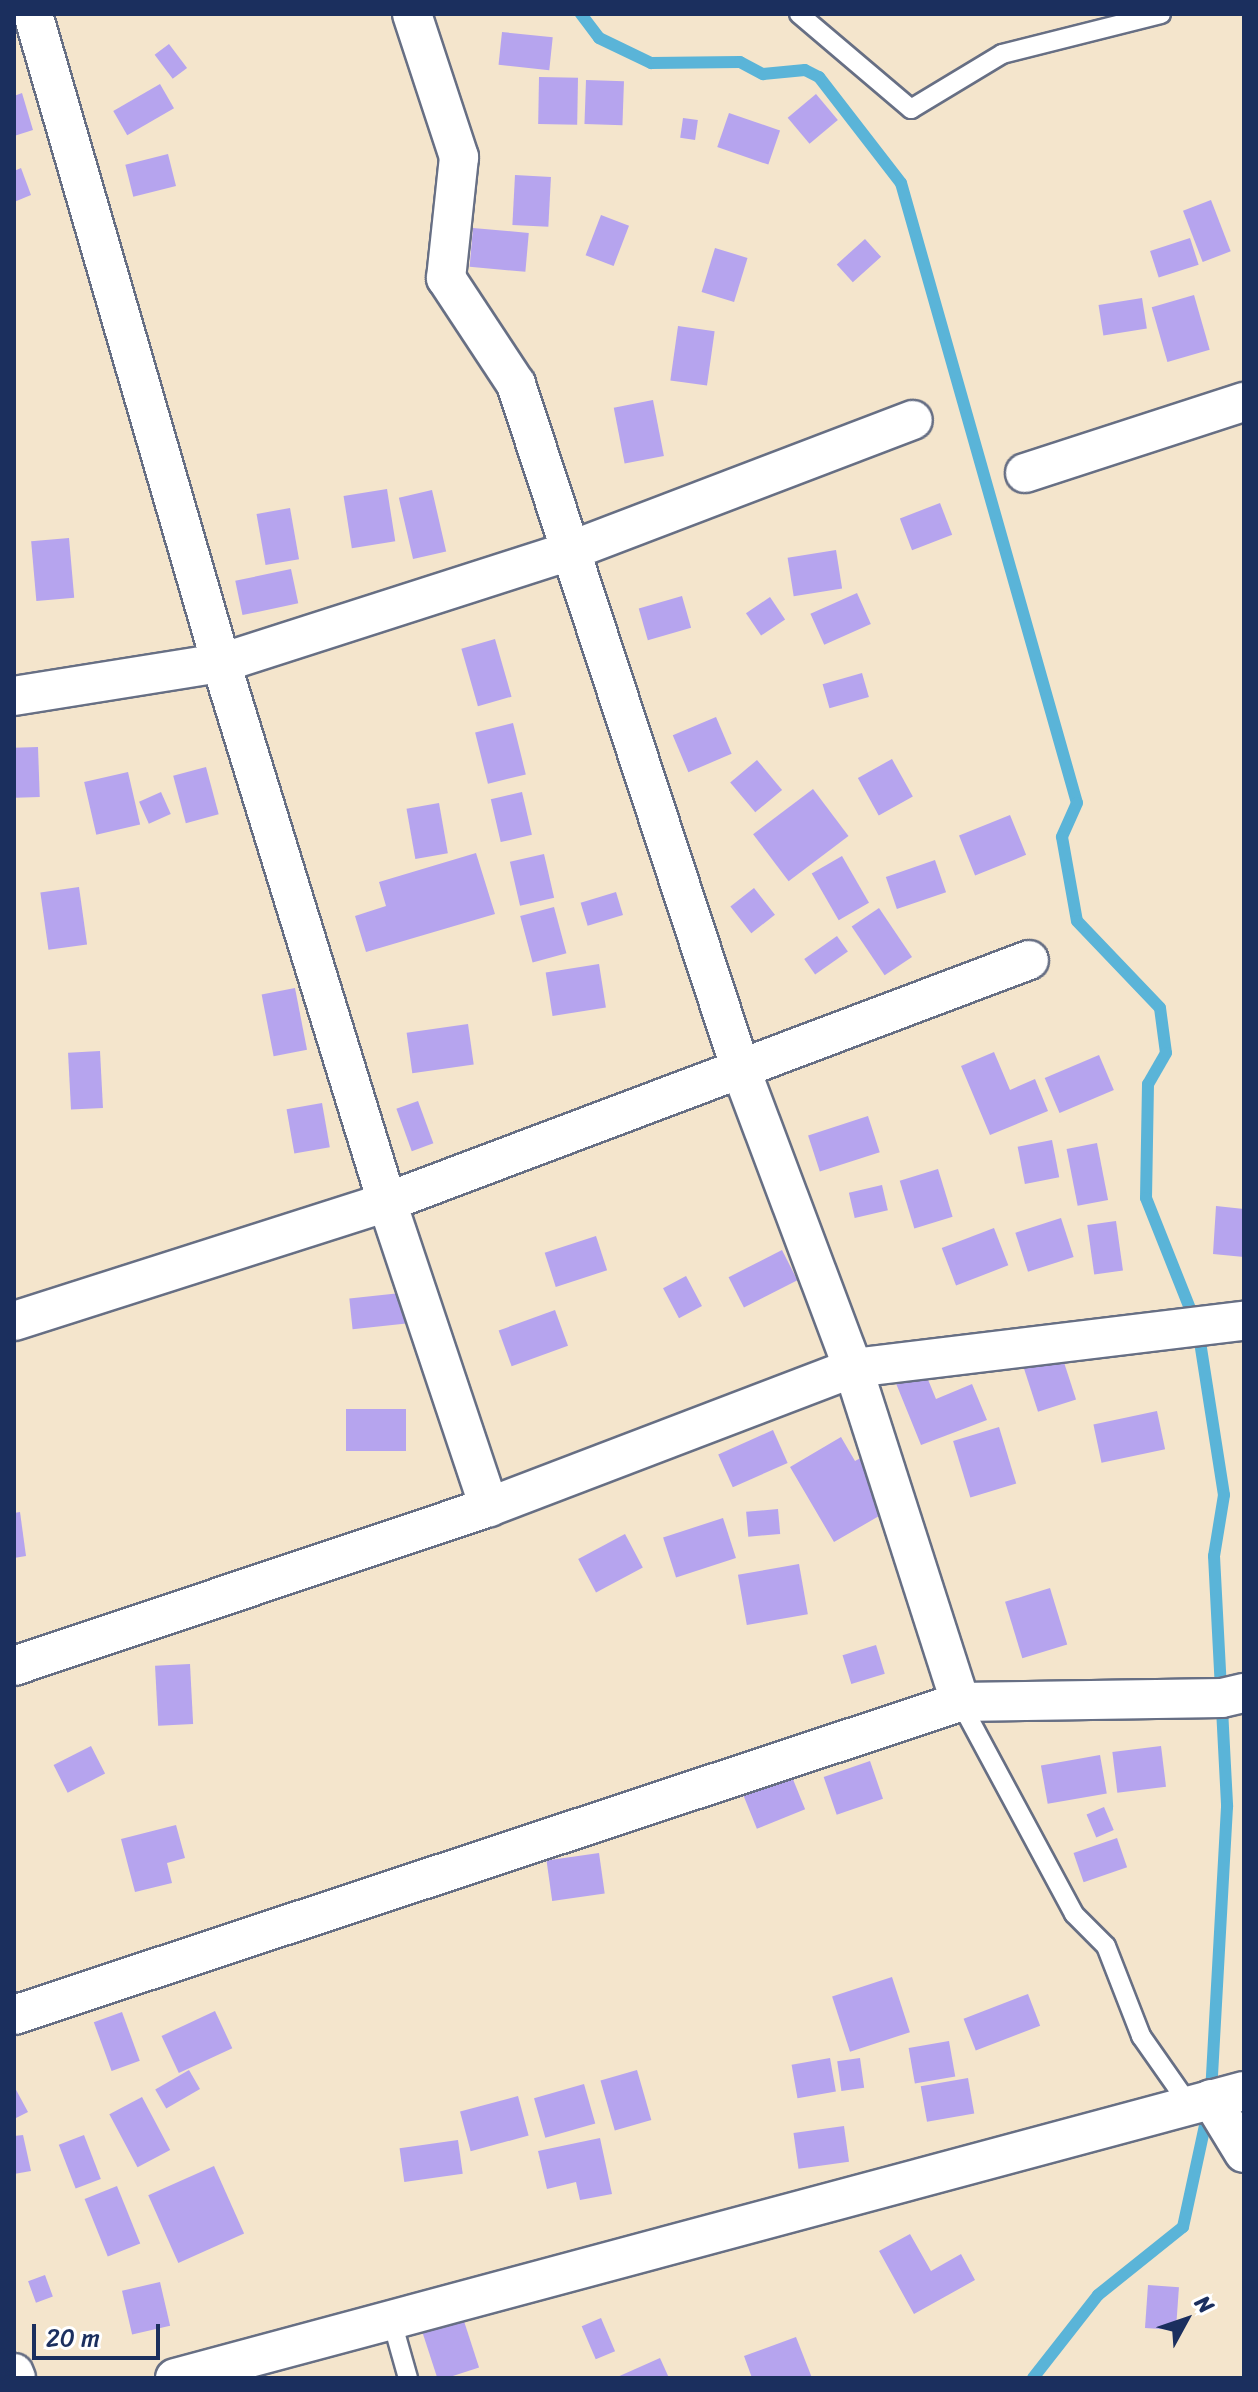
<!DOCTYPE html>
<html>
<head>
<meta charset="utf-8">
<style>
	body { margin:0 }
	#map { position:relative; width:1258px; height:2392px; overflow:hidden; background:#f4e5cc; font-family:Sriracha,sans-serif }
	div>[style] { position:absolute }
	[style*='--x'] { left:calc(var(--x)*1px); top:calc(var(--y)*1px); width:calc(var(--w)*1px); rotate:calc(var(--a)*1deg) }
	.stream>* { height:12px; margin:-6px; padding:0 6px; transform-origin:6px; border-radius:6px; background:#5ab4d8 }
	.building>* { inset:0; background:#b6a4ee; transform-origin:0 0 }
	.roads { filter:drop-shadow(2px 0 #676f84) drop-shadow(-2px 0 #676f84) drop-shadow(0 2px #676f84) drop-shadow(0 -2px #676f84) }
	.lane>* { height:18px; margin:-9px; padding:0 9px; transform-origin:9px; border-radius:9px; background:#fff }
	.street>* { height:38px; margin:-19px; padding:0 19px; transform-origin:19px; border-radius:19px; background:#fff }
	span { translate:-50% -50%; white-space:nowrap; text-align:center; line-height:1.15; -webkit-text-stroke:6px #fff; paint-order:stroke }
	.frame { position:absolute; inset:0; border:16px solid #1b2f5e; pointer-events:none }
	.north { position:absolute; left:1146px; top:2280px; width:80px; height:80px; -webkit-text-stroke:6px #fff; paint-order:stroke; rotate:50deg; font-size:22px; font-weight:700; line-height:32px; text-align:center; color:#1b2f5e }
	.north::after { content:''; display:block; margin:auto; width:28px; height:36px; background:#1b2f5e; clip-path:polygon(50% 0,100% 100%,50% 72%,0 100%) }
	.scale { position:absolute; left:32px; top:2324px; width:128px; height:36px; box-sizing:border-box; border:4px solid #1b2f5e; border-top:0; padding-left:10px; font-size:24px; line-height:28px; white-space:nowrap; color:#1b2f5e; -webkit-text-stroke:6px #fff; paint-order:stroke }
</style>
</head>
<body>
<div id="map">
	<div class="stream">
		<i style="--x:581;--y:14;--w:30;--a:53"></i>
		<i style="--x:599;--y:38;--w:58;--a:25.7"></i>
		<i style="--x:651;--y:63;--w:89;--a:-0.6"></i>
		<i style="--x:740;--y:62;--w:26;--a:28"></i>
		<i style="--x:763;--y:74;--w:42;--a:-5.4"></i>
		<i style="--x:805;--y:70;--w:16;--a:27"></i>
		<i style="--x:819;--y:77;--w:134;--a:52.3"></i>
		<i style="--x:901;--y:183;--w:644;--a:74.15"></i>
		<i style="--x:1077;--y:803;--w:37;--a:114"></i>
		<i style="--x:1062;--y:837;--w:85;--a:79.9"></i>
		<i style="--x:1077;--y:921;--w:120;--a:46.3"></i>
		<i style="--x:1160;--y:1008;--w:45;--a:82.4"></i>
		<i style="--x:1166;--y:1053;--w:36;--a:120"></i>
		<i style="--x:1148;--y:1084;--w:114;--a:91"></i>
		<i style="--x:1146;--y:1198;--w:141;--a:68.3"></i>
		<i style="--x:1198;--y:1329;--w:168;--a:81.1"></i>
		<i style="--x:1224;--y:1495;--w:62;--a:99.3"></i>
		<i style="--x:1214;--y:1556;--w:251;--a:87"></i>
		<i style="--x:1227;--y:1807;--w:286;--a:93.2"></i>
		<i style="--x:1033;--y:2378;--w:105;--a:-51.9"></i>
		<i style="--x:1098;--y:2295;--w:109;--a:-38.7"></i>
		<i style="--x:1183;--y:2227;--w:119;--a:-77.8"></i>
	</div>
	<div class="building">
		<i style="left:502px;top:32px;width:51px;height:33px;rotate:6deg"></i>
		<i style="left:169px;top:44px;width:30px;height:18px;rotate:53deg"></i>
		<i style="left:539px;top:77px;width:39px;height:47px;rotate:1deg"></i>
		<i style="left:586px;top:80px;width:38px;height:44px;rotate:2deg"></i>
		<i style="left:160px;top:84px;width:28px;height:54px;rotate:60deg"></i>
		<i style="clip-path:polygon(22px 93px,33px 130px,14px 136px,14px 96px)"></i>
		<i style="left:816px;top:94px;width:34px;height:37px;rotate:50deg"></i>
		<i style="left:729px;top:113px;width:54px;height:36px;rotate:19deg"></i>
		<i style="left:683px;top:118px;width:15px;height:20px;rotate:8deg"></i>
		<i style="left:168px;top:154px;width:33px;height:44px;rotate:76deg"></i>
		<i style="clip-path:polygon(21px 168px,31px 195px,14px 202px,14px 171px)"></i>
		<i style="left:515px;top:175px;width:36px;height:50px;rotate:3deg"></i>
		<i style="left:1211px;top:200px;width:55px;height:30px;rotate:69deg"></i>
		<i style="left:601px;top:215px;width:30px;height:43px;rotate:21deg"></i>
		<i style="left:473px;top:228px;width:56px;height:39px;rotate:5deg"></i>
		<i style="left:1190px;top:238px;width:28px;height:42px;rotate:72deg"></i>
		<i style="left:865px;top:239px;width:24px;height:38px;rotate:48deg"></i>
		<i style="left:715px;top:248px;width:34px;height:46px;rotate:17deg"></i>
		<i style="left:1194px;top:295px;width:57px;height:44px;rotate:74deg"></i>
		<i style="left:1142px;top:298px;width:31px;height:44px;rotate:81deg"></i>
		<i style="left:678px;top:326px;width:37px;height:55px;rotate:8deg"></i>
		<i style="left:653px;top:400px;width:57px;height:40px;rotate:79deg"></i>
		<i style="left:387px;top:489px;width:53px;height:44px;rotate:81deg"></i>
		<i style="left:432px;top:490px;width:63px;height:34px;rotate:77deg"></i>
		<i style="left:940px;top:503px;width:34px;height:43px;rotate:69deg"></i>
		<i style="left:290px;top:508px;width:52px;height:34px;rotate:80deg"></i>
		<i style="left:69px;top:538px;width:60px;height:38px;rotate:85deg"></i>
		<i style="left:836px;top:550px;width:39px;height:49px;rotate:81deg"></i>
		<i style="left:291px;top:569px;width:35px;height:57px;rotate:78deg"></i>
		<i style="left:857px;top:593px;width:34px;height:51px;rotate:66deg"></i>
		<i style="left:682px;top:596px;width:33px;height:45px;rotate:74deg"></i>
		<i style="left:770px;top:597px;width:27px;height:29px;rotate:56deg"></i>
		<i style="left:495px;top:639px;width:60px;height:35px;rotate:74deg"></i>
		<i style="left:862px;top:673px;width:25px;height:41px;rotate:74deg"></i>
		<i style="left:716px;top:717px;width:40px;height:47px;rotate:67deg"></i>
		<i style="left:513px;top:723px;width:53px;height:39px;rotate:76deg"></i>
		<i style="left:38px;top:747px;width:50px;height:24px;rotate:88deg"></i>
		<i style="left:892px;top:759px;width:43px;height:39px;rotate:61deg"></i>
		<i style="left:757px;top:760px;width:39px;height:35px;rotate:50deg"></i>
		<i style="left:206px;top:767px;width:49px;height:34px;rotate:75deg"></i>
		<i style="left:128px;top:772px;width:54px;height:45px;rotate:77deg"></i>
		<i style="left:813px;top:789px;width:59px;height:75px;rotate:53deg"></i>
		<i style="left:161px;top:792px;width:24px;height:24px;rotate:66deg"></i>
		<i style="left:522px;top:792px;width:44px;height:32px;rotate:77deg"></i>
		<i style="left:439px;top:803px;width:51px;height:33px;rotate:80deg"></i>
		<i style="left:1010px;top:815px;width:43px;height:55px;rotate:68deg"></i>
		<i style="clip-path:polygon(476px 853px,495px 914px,366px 952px,355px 916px,386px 906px,379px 882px)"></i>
		<i style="left:544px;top:854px;width:45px;height:35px;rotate:77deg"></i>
		<i style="left:842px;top:856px;width:54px;height:35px;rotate:60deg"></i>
		<i style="left:935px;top:860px;width:34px;height:52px;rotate:71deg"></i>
		<i style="left:79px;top:887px;width:58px;height:39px;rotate:82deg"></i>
		<i style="left:754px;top:888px;width:34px;height:30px;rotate:52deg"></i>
		<i style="left:616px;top:892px;width:24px;height:37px;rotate:73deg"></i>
		<i style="left:554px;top:907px;width:48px;height:35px;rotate:75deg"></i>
		<i style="left:879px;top:908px;width:59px;height:33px;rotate:56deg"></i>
		<i style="left:837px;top:936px;width:19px;height:40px;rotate:55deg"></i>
		<i style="left:599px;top:964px;width:44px;height:54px;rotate:81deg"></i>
		<i style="left:295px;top:988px;width:63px;height:34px;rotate:79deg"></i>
		<i style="left:468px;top:1024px;width:41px;height:62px;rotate:82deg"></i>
		<i style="left:100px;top:1051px;width:57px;height:32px;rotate:87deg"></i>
		<i style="clip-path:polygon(994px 1052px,1010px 1090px,1035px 1079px,1048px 1111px,990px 1135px,961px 1066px)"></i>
		<i style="left:1099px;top:1055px;width:38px;height:59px;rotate:67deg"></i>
		<i style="left:418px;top:1101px;width:45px;height:23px;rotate:70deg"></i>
		<i style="left:322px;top:1103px;width:45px;height:36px;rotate:80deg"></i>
		<i style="left:868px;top:1116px;width:38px;height:63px;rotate:72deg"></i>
		<i style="left:1052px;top:1140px;width:38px;height:35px;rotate:79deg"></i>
		<i style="left:1097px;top:1143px;width:58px;height:31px;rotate:79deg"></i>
		<i style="left:938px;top:1169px;width:50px;height:40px;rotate:73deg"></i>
		<i style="left:882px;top:1185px;width:26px;height:34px;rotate:77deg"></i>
		<i style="clip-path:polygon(1216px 1206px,1244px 1209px,1244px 1257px,1213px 1254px)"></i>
		<i style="left:1061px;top:1218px;width:41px;height:48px;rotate:72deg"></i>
		<i style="left:1116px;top:1221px;width:50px;height:29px;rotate:82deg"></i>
		<i style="left:994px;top:1228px;width:40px;height:56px;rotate:69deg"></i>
		<i style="left:596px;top:1236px;width:36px;height:54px;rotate:72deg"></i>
		<i style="left:782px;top:1250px;width:34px;height:60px;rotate:63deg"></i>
		<i style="left:686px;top:1276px;width:34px;height:26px;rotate:62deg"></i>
		<i style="left:410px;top:1292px;width:31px;height:61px;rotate:84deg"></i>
		<i style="left:555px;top:1310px;width:38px;height:60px;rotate:70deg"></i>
		<i style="left:1060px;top:1350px;width:52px;height:40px;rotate:72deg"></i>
		<i style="clip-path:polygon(922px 1365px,936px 1399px,972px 1384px,987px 1420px,921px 1445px,893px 1376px)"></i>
		<i style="left:406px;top:1409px;width:42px;height:60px;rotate:90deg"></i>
		<i style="left:1157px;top:1411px;width:39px;height:65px;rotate:78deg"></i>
		<i style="left:999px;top:1427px;width:59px;height:48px;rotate:73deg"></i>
		<i style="left:773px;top:1430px;width:36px;height:60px;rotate:66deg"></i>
		<i style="clip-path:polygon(841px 1437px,855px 1461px,866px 1455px,886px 1512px,834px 1542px,790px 1467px)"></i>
		<i style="left:778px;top:1509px;width:25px;height:32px;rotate:85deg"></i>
		<i style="clip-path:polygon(20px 1512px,26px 1556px,14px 1558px,14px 1513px)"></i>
		<i style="left:723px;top:1518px;width:42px;height:63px;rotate:72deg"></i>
		<i style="left:625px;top:1534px;width:38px;height:53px;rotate:62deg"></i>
		<i style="left:799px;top:1564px;width:51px;height:62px;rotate:80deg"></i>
		<i style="left:1050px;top:1588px;width:59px;height:47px;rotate:73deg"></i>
		<i style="left:876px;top:1645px;width:30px;height:35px;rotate:73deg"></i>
		<i style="left:190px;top:1664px;width:60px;height:35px;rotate:87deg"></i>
		<i style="left:91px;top:1746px;width:31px;height:42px;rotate:63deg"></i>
		<i style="left:1161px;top:1746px;width:41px;height:49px;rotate:83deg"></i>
		<i style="left:1100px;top:1755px;width:39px;height:60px;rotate:80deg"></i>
		<i style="left:870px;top:1761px;width:40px;height:49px;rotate:71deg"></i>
		<i style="left:786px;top:1762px;width:51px;height:52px;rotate:68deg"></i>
		<i style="left:1104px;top:1807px;width:25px;height:19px;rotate:67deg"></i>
		<i style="clip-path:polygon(176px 1825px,185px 1858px,167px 1863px,172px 1883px,135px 1892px,121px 1839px)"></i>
		<i style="left:1117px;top:1838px;width:31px;height:46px;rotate:71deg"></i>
		<i style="left:599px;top:1853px;width:41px;height:53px;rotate:82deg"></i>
		<i style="left:892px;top:1977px;width:58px;height:63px;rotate:72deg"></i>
		<i style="left:1028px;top:1994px;width:34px;height:69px;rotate:69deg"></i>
		<i style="left:215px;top:2011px;width:41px;height:59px;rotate:65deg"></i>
		<i style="left:122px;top:2012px;width:52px;height:30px;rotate:70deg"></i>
		<i style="left:949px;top:2041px;width:36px;height:41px;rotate:80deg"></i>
		<i style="left:830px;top:2058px;width:34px;height:39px;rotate:80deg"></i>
		<i style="left:860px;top:2058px;width:30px;height:23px;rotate:82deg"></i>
		<i style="left:189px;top:2070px;width:22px;height:39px;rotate:60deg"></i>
		<i style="left:637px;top:2070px;width:52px;height:38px;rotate:74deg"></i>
		<i style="left:968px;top:2078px;width:36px;height:48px;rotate:80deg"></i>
		<i style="left:584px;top:2084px;width:41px;height:52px;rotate:74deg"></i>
		<i style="clip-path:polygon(14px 2086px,28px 2112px,14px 2119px)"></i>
		<i style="left:518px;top:2096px;width:41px;height:60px;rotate:75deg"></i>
		<i style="left:142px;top:2097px;width:60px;height:37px;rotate:62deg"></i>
		<i style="left:844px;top:2126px;width:36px;height:51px;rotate:82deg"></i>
		<i style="clip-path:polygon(23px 2135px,31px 2171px,14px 2174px,14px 2136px)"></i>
		<i style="left:84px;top:2135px;width:47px;height:27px;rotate:69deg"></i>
		<i style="clip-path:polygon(600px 2138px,612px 2194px,580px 2200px,576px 2182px,547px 2189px,538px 2151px)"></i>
		<i style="left:458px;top:2140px;width:34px;height:59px;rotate:82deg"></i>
		<i style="left:214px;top:2166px;width:74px;height:72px;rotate:66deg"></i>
		<i style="left:117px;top:2186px;width:62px;height:35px;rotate:68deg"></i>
		<i style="clip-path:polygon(910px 2234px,931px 2271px,961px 2254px,975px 2280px,914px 2314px,879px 2251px)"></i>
		<i style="left:45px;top:2275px;width:23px;height:18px;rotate:70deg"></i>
		<i style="left:160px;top:2282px;width:45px;height:39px;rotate:77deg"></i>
		<i style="left:1148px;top:2285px;width:31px;height:43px;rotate:4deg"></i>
		<i style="left:463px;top:2318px;width:52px;height:43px;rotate:72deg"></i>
		<i style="left:601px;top:2318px;width:36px;height:21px;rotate:67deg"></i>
		<i style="clip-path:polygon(796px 2337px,812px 2378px,752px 2378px,744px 2356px)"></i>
		<i style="clip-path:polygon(660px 2358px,669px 2378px,615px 2378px)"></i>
	</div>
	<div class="roads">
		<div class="lane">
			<i style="--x:799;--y:14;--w:147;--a:40.3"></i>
			<i style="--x:911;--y:109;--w:106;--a:-31.1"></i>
			<i style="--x:1002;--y:54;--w:164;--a:-14.1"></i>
			<i style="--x:960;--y:1702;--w:241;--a:61.7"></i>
			<i style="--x:1074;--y:1914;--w:45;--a:45"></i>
			<i style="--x:1106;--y:1946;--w:97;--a:68.7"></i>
			<i style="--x:1141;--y:2036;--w:82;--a:55"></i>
			<i style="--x:391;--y:2318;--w:62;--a:74.2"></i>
		</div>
		<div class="street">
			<i style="--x:33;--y:14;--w:676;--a:73.84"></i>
			<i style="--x:221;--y:663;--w:564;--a:72.88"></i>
			<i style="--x:387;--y:1202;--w:322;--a:71.5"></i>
			<i style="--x:412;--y:14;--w:151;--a:71.8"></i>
			<i style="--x:459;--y:157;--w:122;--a:96.1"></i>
			<i style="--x:446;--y:278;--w:127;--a:56.6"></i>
			<i style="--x:516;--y:384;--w:722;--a:71.84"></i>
			<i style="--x:741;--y:1070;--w:318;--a:69.4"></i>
			<i style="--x:853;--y:1368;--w:351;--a:72.2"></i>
			<i style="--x:1025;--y:473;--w:230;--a:-18"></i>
			<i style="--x:14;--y:696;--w:210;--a:-9.1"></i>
			<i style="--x:221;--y:663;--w:363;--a:-17.8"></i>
			<i style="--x:567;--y:552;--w:370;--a:-20.9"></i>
			<i style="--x:14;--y:1321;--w:392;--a:-17.7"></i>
			<i style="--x:387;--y:1202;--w:686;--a:-20.65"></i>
			<i style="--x:14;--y:1666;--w:501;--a:-18.51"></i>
			<i style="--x:489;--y:1507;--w:390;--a:-20.9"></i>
			<i style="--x:853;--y:1368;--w:394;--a:-6.9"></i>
			<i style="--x:14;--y:2015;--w:996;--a:-18.31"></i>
			<i style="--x:960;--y:1702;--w:262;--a:-0.9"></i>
			<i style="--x:1222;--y:1698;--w:23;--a:-13"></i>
			<i style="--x:1211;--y:2099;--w:63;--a:58.6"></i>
			<i style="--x:14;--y:2373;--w:5;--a:68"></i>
			<i style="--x:175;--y:2378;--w:1107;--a:-15.03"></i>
		</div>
	</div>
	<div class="frame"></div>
	<div class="north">N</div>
	<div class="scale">20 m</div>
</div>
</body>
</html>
